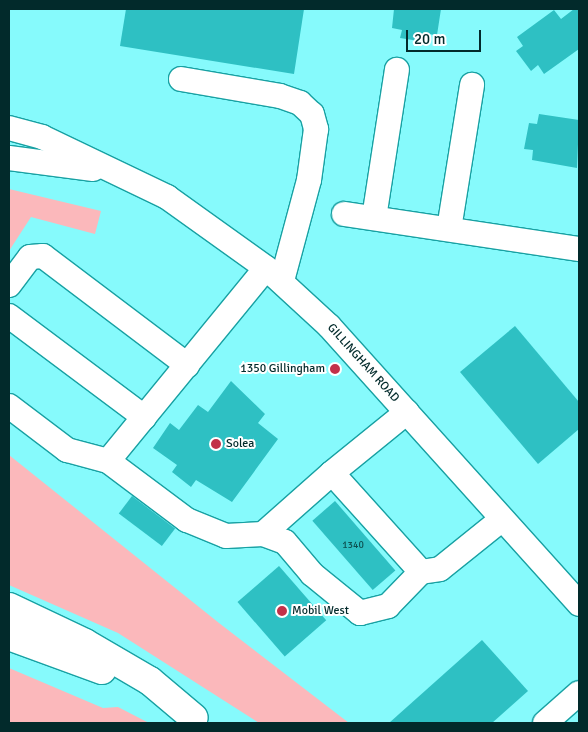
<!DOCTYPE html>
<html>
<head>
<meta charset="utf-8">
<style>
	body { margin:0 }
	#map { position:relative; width:588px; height:732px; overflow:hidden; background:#86fafc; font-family:Signika,sans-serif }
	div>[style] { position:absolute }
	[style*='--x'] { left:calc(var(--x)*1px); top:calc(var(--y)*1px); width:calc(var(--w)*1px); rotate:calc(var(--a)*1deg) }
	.green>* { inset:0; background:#fbb8bb }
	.building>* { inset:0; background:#2ec0c3; transform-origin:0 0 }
	.roads { filter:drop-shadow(1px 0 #18a1a3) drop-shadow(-1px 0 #18a1a3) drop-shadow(0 1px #18a1a3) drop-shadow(0 -1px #18a1a3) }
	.minor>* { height:24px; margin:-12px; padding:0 12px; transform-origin:12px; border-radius:12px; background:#fff }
	.highway>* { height:28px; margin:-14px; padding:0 14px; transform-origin:14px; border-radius:14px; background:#fff }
	.dots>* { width:14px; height:14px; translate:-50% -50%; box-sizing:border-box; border:2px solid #fff; border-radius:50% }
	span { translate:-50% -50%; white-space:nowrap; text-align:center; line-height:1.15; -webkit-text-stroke:4px #fff; paint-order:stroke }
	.number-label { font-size:10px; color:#0d5051 }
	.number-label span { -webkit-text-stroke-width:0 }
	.street-label { font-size:12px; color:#022a2b }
	.poi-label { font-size:12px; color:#022a2b }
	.right { translate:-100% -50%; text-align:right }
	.left { translate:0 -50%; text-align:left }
	.frame { position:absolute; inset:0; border:10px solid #022a2b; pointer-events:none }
	.scale { position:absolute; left:406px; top:30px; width:75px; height:22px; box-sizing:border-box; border:2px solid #022a2b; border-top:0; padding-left:6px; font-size:15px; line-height:18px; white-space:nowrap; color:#022a2b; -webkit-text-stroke:4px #fff; paint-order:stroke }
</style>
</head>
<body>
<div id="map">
	<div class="green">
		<i style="clip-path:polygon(9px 189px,101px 211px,95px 234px,31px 217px,9px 251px)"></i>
		<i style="clip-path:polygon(9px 455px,219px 623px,349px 723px,259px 723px,118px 633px,9px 585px)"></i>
		<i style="clip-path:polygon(9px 668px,103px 708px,118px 707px,149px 723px,9px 723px)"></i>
	</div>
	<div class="building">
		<i style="clip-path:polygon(126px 9px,304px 9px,294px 74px,120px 46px)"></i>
		<i style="clip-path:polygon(394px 9px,441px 9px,437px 35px,426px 34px,425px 42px,400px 38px,402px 30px,392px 28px)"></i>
		<i style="clip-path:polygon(574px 9px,579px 9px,579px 49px,544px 74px,538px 65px,531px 71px,516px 51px,523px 46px,517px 37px,554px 10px,561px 19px)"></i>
		<i style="clip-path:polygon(539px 114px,579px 120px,577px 168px,532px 160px,533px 150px,524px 149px,529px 123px,537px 124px)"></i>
		<i style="clip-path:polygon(515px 326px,579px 402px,579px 429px,538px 464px,460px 372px)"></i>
		<i style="clip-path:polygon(231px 381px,265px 414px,258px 423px,278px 439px,232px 502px,196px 480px,191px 487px,172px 472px,177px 465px,153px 448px,170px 423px,179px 430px,198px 405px,208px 412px)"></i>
		<i style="left:132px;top:496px;width:54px;height:22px;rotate:37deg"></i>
		<i style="left:335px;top:501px;width:92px;height:30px;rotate:49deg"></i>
		<i style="left:279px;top:566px;width:72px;height:55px;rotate:49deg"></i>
		<i style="clip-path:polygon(482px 640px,528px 691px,492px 723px,389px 723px)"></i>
	</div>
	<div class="roads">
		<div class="minor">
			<i style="--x:181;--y:79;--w:100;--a:9.7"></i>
			<i style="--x:280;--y:96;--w:21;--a:19"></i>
			<i style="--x:300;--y:103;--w:16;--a:43"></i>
			<i style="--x:312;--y:114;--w:16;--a:75"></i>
			<i style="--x:316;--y:129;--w:51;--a:97.8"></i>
			<i style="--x:309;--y:180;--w:105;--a:105"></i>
			<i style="--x:9;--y:128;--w:34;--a:15"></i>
			<i style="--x:42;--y:137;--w:139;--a:25.6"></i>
			<i style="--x:167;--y:197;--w:122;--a:35.6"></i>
			<i style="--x:266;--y:268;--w:86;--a:42.6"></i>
			<i style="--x:329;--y:326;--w:374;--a:48"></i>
			<i style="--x:9;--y:158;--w:85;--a:7.5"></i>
			<i style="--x:344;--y:214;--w:238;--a:8.5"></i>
			<i style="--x:374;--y:218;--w:150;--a:-81.2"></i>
			<i style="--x:449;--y:229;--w:146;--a:-80.9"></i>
			<i style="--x:9;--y:285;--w:35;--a:-53"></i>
			<i style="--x:30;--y:257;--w:13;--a:-4"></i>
			<i style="--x:43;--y:256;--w:181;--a:37.1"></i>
			<i style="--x:9;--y:316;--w:169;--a:36.8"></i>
			<i style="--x:9;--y:406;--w:73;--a:37.2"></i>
			<i style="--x:67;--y:450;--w:42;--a:15"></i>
			<i style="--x:108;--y:461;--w:249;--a:-50.7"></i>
			<i style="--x:407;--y:412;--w:97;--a:140.9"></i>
			<i style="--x:332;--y:473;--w:133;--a:48"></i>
			<i style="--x:421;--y:572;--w:19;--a:-9"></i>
			<i style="--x:440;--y:569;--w:78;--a:-38.8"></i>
			<i style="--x:108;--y:461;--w:99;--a:36.8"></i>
			<i style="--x:187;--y:520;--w:42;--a:22.3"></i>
			<i style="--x:226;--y:536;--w:37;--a:-3"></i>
			<i style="--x:263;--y:534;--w:23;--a:20"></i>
			<i style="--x:285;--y:542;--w:42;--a:49.8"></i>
			<i style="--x:312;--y:574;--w:62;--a:39.1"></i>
			<i style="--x:360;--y:613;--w:29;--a:-14"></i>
			<i style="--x:388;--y:606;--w:47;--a:-45.9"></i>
			<i style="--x:263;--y:534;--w:92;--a:-41.5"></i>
			<i style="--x:545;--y:723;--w:45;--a:-41.4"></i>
		</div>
		<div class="highway">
			<i style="--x:9;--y:607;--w:84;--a:25.3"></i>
			<i style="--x:85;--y:643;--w:75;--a:30.3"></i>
			<i style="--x:150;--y:681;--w:57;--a:40.1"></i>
			<i style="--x:9;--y:636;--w:99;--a:20.1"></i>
		</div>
	</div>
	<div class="dots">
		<i style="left:335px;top:369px;background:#c23149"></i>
		<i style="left:216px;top:444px;background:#c23149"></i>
		<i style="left:282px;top:611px;background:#c23149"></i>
	</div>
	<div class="number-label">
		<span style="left:353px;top:546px">1340</span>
	</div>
	<div class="street-label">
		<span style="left:363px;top:363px;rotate:48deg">GILLINGHAM ROAD</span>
	</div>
	<div class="poi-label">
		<span class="right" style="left:325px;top:369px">1350 Gillingham</span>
		<span class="left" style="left:226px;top:444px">Solea</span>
		<span class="left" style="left:292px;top:611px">Mobil West</span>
	</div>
	<div class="frame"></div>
	<div class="scale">20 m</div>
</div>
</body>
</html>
